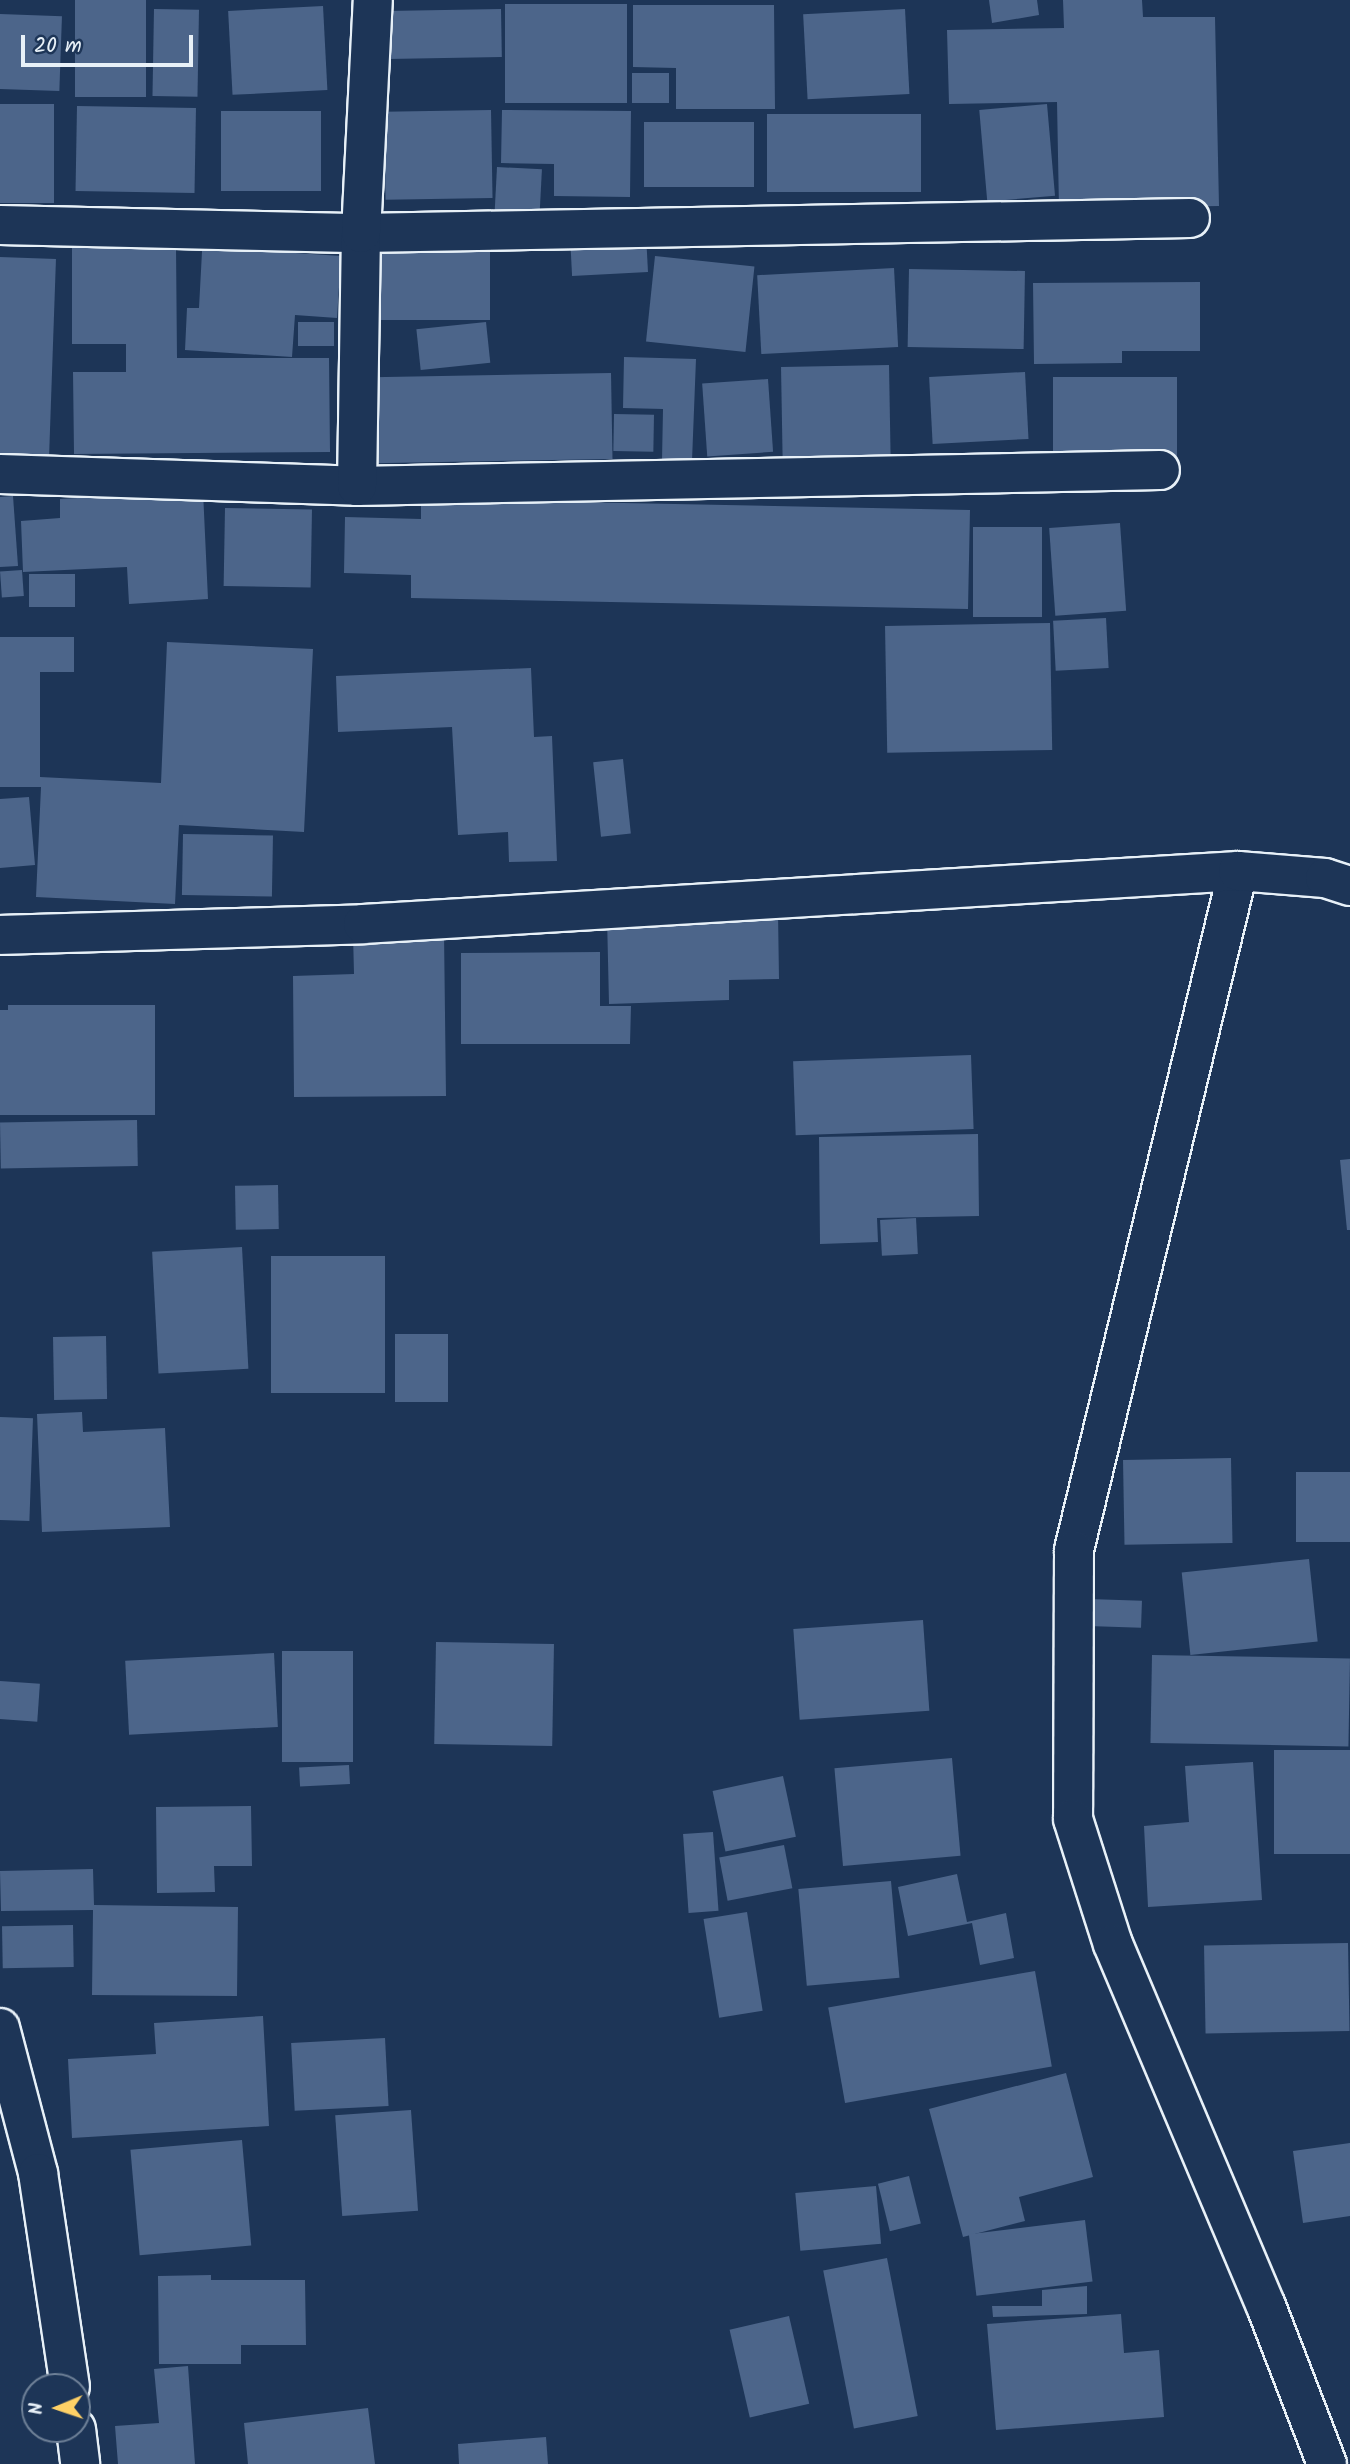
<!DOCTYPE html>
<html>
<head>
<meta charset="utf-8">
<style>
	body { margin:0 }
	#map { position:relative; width:1350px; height:2464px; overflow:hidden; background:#1d3557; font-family:Kalam,sans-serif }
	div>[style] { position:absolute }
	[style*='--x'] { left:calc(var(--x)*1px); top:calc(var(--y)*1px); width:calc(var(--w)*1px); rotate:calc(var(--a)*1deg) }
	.building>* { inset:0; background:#4c658a; transform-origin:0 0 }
	.roads { filter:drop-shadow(2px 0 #e8f1f8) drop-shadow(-2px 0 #e8f1f8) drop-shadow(0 2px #e8f1f8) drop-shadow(0 -2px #e8f1f8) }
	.minor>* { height:38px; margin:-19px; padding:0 19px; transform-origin:19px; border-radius:19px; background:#1d3557 }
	span { translate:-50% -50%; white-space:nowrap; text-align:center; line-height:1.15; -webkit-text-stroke:5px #1d3557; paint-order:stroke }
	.north { position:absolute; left:21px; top:2373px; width:70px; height:70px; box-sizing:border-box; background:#1d3557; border:2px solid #6e8097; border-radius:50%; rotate:268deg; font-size:19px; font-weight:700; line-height:28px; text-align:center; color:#e8f1f8 }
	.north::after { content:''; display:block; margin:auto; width:24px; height:32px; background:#ffd166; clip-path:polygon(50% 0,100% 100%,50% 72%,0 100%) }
	.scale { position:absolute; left:21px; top:35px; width:172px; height:32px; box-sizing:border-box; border:4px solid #e8f1f8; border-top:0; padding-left:9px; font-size:21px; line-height:24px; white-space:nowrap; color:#e8f1f8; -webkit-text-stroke:5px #1d3557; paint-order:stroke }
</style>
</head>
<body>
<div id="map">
	<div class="building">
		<i style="left:75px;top:0;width:71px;height:97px"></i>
		<i style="clip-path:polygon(989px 0,1037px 0,1039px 15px,992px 23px)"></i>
		<i style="clip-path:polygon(1063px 0,1142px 0,1143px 17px,1215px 17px,1219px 206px,1059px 209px,1057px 102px,949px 104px,947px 30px,1064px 28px)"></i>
		<i style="left:505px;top:4px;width:122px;height:99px"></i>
		<i style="clip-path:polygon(633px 5px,774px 5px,775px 109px,676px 109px,676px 68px,633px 67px)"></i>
		<i style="left:323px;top:6px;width:84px;height:95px;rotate:87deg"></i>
		<i style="left:154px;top:9px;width:45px;height:87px;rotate:1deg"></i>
		<i style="left:501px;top:9px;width:48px;height:114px;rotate:89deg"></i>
		<i style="left:905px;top:9px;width:85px;height:102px;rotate:87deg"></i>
		<i style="left:0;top:14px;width:62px;height:75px;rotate:2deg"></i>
		<i style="left:632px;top:73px;width:37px;height:30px"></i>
		<i style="left:0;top:104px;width:54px;height:99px"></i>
		<i style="left:1047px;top:104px;width:92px;height:68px;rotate:85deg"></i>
		<i style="left:77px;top:106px;width:119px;height:85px;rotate:1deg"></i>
		<i style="left:491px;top:110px;width:88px;height:107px;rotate:89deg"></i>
		<i style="clip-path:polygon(502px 110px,631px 111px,630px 197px,554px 196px,554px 164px,501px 163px)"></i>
		<i style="left:321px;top:111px;width:80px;height:100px;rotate:90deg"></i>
		<i style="left:767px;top:114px;width:154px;height:78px"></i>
		<i style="left:644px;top:122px;width:110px;height:65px"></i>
		<i style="left:497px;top:167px;width:45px;height:44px;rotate:3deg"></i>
		<i style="clip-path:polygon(203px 233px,252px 235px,250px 250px,341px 256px,337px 318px,295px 315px,292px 357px,185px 350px,187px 308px,199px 308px)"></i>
		<i style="left:646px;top:234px;width:38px;height:76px;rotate:87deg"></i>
		<i style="clip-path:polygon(176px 246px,177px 358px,329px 358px,330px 452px,74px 454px,73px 372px,126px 372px,126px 344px,72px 344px,72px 247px)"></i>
		<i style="left:371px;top:251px;width:119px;height:69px"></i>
		<i style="left:655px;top:256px;width:100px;height:86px;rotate:6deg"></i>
		<i style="left:0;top:257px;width:56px;height:196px;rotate:2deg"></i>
		<i style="left:894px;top:268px;width:79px;height:137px;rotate:87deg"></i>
		<i style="left:909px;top:269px;width:116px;height:78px;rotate:1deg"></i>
		<i style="clip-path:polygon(1200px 282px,1200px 351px,1122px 351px,1122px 363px,1034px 364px,1033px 283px)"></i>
		<i style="left:334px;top:322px;width:24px;height:36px;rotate:90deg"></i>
		<i style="left:486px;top:322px;width:41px;height:70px;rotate:84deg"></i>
		<i style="clip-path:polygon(624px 357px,696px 359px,692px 461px,662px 460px,663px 409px,623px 408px)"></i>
		<i style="left:889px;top:365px;width:95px;height:108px;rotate:89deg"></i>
		<i style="left:1025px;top:372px;width:67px;height:96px;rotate:87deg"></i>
		<i style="left:611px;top:373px;width:86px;height:239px;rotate:89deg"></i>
		<i style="left:1053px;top:377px;width:124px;height:79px"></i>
		<i style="left:768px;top:379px;width:73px;height:66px;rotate:86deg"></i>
		<i style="left:614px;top:414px;width:40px;height:37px;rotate:1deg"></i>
		<i style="clip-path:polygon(203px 491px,208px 599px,129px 604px,127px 567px,23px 572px,21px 521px,60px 518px,60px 499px)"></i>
		<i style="clip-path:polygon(13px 496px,18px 566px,0 567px,0 497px)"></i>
		<i style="clip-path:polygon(421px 499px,970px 510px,968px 609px,411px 598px,411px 575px,344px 573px,345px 517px,421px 519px)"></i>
		<i style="left:225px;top:508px;width:87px;height:78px;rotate:1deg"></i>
		<i style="left:1120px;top:523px;width:88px;height:71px;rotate:86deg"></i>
		<i style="left:1042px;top:527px;width:90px;height:69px;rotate:90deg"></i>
		<i style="left:22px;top:570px;width:26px;height:22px;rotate:86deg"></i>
		<i style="left:29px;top:574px;width:46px;height:33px"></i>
		<i style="left:1106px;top:618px;width:50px;height:53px;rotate:87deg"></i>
		<i style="left:1050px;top:623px;width:127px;height:165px;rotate:89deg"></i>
		<i style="clip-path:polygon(0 637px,74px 637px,74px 672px,40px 672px,40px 777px,161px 783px,167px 642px,313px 649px,304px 832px,179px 825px,175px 904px,36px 897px,41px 787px,0 787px)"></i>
		<i style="clip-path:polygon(531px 668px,534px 737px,552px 736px,557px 861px,509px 862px,508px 832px,458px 835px,452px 727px,338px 732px,336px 676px)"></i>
		<i style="left:623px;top:759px;width:75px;height:30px;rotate:84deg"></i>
		<i style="clip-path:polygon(29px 797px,35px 865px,0 868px,0 799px)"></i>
		<i style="left:183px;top:834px;width:90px;height:61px;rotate:1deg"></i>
		<i style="clip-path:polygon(778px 912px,779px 979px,729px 980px,729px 1000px,609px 1004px,607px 917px)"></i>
		<i style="clip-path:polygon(444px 932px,446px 1096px,294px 1097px,293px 976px,354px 974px,353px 934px)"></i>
		<i style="clip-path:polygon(600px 952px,600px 1006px,631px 1006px,630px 1044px,461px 1044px,461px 953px)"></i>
		<i style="clip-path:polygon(8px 1005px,155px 1005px,155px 1115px,0 1115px,0 1010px,8px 1010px)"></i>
		<i style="left:971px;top:1055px;width:74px;height:178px;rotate:88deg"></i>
		<i style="left:137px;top:1120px;width:46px;height:137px;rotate:89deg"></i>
		<i style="clip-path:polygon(978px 1134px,979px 1216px,877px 1218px,878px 1242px,820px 1244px,819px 1137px)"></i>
		<i style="clip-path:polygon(1350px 1159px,1350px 1230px,1347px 1230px,1340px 1160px)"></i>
		<i style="left:278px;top:1185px;width:44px;height:43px;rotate:89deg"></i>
		<i style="left:916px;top:1218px;width:36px;height:36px;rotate:87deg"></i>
		<i style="left:242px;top:1247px;width:122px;height:90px;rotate:87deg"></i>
		<i style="left:271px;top:1256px;width:114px;height:137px"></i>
		<i style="left:395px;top:1334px;width:53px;height:68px"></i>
		<i style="left:106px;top:1336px;width:63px;height:53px;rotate:89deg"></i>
		<i style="clip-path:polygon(82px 1412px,83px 1432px,165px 1428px,170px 1527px,42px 1532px,37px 1414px)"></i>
		<i style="left:0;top:1417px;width:33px;height:103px;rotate:2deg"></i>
		<i style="left:1231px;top:1458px;width:85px;height:108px;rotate:89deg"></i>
		<i style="left:1296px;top:1472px;width:54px;height:70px"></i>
		<i style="left:1309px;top:1559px;width:83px;height:128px;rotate:84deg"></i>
		<i style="left:1089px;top:1599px;width:53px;height:27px;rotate:2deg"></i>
		<i style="left:923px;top:1620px;width:91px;height:130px;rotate:86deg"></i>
		<i style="left:436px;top:1642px;width:118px;height:102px;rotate:1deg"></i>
		<i style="left:282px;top:1651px;width:71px;height:111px"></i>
		<i style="left:274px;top:1653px;width:74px;height:149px;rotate:87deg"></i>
		<i style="left:1152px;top:1655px;width:198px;height:88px;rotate:1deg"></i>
		<i style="left:0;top:1681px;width:40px;height:38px;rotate:4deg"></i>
		<i style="left:1350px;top:1750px;width:104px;height:76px;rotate:90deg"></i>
		<i style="left:952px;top:1758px;width:98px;height:118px;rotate:85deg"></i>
		<i style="clip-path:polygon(1253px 1762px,1262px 1900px,1148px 1907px,1144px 1826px,1189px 1822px,1185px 1766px)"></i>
		<i style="left:349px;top:1765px;width:19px;height:50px;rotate:87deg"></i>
		<i style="left:783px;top:1776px;width:62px;height:72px;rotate:78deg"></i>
		<i style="clip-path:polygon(251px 1806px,252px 1866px,214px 1866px,215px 1892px,157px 1893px,156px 1807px)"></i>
		<i style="left:713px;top:1832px;width:79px;height:30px;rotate:86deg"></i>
		<i style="left:784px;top:1845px;width:44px;height:66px;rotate:79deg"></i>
		<i style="clip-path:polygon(93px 1869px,94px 1905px,238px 1907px,237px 1996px,92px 1995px,93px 1910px,1px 1911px,0 1871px)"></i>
		<i style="clip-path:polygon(957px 1874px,967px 1922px,1006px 1913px,1014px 1958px,980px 1965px,972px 1923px,908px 1936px,898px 1887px)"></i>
		<i style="left:891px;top:1881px;width:97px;height:93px;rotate:85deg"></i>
		<i style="left:747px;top:1912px;width:100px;height:44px;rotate:81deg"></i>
		<i style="left:73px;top:1925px;width:42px;height:71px;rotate:89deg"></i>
		<i style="left:1348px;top:1943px;width:88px;height:144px;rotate:89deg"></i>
		<i style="left:1035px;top:1971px;width:97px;height:210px;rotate:80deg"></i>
		<i style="clip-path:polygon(263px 2016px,269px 2126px,72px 2138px,68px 2059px,156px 2054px,154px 2023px)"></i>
		<i style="left:385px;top:2038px;width:68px;height:94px;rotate:87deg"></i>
		<i style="clip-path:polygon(1066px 2073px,1093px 2177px,1019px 2197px,1025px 2221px,963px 2237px,929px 2109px)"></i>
		<i style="left:411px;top:2110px;width:101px;height:76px;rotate:86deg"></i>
		<i style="left:242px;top:2140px;width:106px;height:112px;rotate:85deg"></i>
		<i style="clip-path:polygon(1350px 2143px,1350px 2216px,1303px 2223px,1293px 2151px)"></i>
		<i style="left:909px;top:2176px;width:49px;height:32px;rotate:76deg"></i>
		<i style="left:876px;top:2186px;width:58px;height:81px;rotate:85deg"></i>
		<i style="left:1085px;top:2220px;width:62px;height:117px;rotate:83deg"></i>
		<i style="left:887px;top:2258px;width:161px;height:65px;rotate:79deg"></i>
		<i style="clip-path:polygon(211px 2275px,211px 2280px,305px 2280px,306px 2345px,241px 2345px,241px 2364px,159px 2364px,158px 2276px)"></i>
		<i style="clip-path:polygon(1087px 2286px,1087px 2314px,993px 2317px,992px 2306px,1042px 2306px,1042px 2290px)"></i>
		<i style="clip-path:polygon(1121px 2314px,1124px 2353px,1159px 2350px,1164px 2417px,996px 2430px,987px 2324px)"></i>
		<i style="left:789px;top:2316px;width:90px;height:61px;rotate:77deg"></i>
		<i style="clip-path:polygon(188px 2366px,195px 2464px,118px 2464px,115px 2426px,159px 2423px,154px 2369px)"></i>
		<i style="clip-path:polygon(368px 2408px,375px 2464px,248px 2464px,244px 2423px)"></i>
		<i style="clip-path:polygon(546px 2437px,548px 2464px,459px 2464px,458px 2444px)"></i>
	</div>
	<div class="roads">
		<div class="minor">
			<i style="--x:0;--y:225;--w:361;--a:1.3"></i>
			<i style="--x:361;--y:233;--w:829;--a:-1.04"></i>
			<i style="--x:0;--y:474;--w:357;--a:1.9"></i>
			<i style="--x:357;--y:486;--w:803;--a:-1.14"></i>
			<i style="--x:357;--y:486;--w:253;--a:-89.1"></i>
			<i style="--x:361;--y:233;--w:233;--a:-87.1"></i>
			<i style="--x:1238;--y:871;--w:699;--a:103.58"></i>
			<i style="--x:1074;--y:1550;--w:269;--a:90.2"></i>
			<i style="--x:1073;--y:1819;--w:131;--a:72.3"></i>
			<i style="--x:1113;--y:1944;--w:393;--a:67.1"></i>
			<i style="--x:1266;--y:2306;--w:169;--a:68.9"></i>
			<i style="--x:0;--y:935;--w:363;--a:-1.7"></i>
			<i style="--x:363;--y:924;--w:877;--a:-3.47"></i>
			<i style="--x:1238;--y:871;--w:87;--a:4.6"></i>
			<i style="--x:1325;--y:878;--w:26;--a:18"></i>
			<i style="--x:0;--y:2028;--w:150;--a:75.3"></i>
			<i style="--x:38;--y:2173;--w:216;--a:81.5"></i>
			<i style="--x:76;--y:2429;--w:35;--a:83"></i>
		</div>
	</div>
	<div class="north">N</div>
	<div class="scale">20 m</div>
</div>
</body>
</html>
